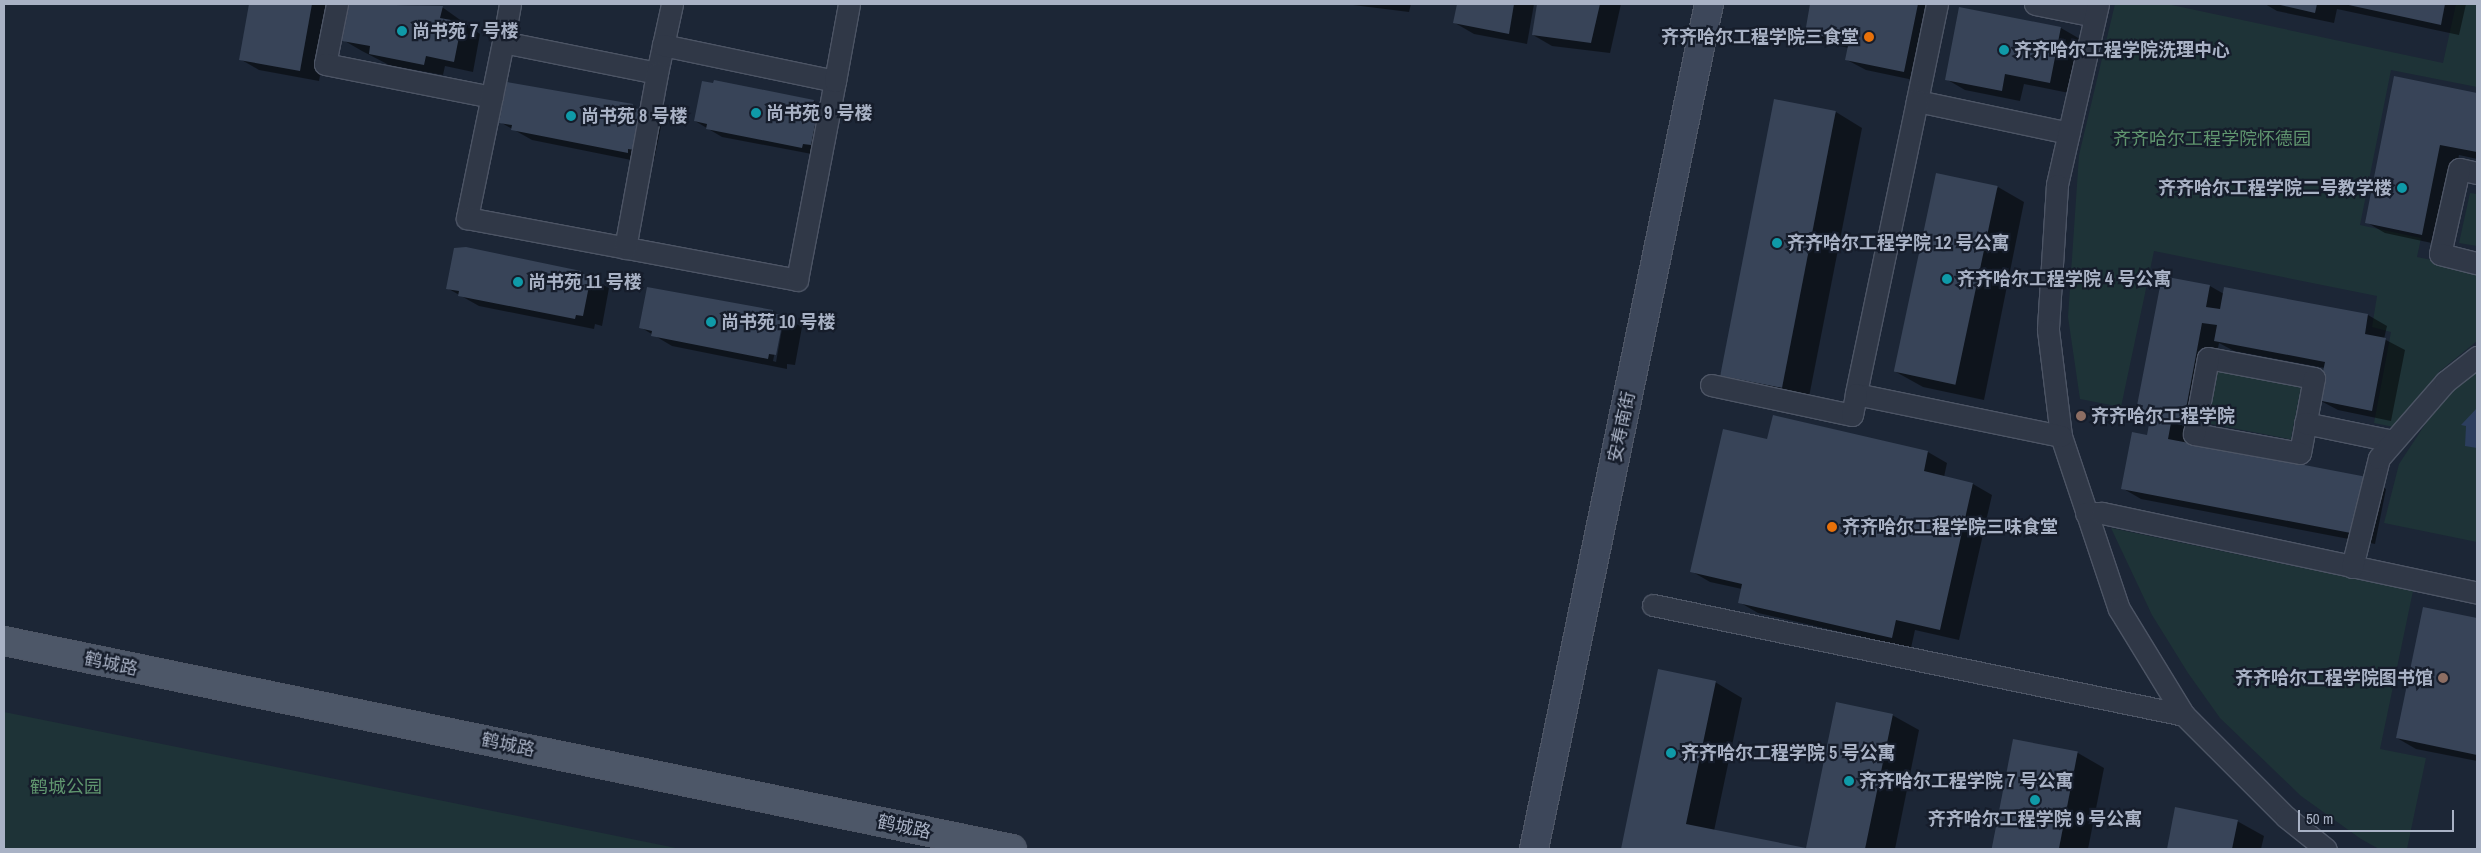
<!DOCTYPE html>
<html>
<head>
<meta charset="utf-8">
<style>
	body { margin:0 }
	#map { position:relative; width:2481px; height:853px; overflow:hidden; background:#1c2636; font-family:"Archivo Narrow","Noto Sans SC",sans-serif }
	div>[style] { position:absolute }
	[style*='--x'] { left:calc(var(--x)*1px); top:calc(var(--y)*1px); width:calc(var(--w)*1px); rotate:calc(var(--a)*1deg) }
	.green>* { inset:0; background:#1e3337; transform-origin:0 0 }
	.water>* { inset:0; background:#2c3e5e }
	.shadow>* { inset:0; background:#0007 }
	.building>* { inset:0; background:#384458; transform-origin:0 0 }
	.roads { filter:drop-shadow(1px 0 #4d5565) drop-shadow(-1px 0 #4d5565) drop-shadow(0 1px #4d5565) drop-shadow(0 -1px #4d5565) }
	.street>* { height:21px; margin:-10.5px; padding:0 10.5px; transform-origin:10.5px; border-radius:10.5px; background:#303847 }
	.secondary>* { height:28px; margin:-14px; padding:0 14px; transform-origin:14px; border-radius:14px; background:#3d475a }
	.primary>* { height:28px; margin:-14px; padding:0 14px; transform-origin:14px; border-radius:14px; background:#4d5768 }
	.dots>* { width:14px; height:14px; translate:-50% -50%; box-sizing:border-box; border:2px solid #161d2b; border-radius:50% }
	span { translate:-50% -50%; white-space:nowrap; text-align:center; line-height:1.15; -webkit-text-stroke:4.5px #161d2b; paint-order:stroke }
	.poi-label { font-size:18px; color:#a9b2c5; font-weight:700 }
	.left { translate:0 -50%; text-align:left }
	.right { translate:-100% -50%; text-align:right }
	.park-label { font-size:18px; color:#60966f }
	.street-label { font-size:18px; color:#a9b2c5 }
	.frame { position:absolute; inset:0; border:5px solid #a9b2c5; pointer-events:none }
	.scale { position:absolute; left:2298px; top:810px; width:156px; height:22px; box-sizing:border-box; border:2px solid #a9b2c5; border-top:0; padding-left:6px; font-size:15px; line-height:18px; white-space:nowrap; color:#a9b2c5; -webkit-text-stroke:4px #161d2b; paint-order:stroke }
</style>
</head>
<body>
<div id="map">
	<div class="green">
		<i style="clip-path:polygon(2115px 4px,2167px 4px,2443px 63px,2456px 4px,2477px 4px,2477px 87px,2391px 70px,2360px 225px,2421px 238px,2417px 257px,2477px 269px,2477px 341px,2440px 371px,2394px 427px,2374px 423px,2391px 332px,2372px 327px,2377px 296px,2154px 251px,2121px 407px,2080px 399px,2068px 317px,2079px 155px)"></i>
		<i style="clip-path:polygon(2470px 193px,2477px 194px,2477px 246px,2459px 243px)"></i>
		<i style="clip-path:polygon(2477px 365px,2477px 542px,2384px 523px,2399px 464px,2451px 385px)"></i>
		<i style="left:2217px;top:368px;width:86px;height:56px;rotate:11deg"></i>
		<i style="clip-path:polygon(2111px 528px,2413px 591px,2380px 749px,2426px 758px,2407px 849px,2379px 849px,2361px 839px,2301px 796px,2220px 718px,2188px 673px,2152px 615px)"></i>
		<i style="clip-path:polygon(4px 712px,681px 849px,4px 849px)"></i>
	</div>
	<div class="water">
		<i style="clip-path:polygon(2477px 408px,2477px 448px,2465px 446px,2466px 426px,2461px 425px)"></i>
	</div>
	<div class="shadow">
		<i style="clip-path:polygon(251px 4px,333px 4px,319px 81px,259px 70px,240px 59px)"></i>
		<i style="clip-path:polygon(350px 4px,376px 7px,376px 4px,442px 7px,480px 34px,473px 72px,445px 66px,443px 75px,389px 65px,362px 51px,343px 40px)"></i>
		<i style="clip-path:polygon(1345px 4px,1411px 4px,1409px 12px)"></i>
		<i style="clip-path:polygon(1459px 4px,1534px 4px,1527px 44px,1474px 34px,1455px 23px)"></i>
		<i style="clip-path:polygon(1538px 4px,1621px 4px,1610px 53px,1552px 46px,1533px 35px)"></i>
		<i style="clip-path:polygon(1812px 4px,1927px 4px,1923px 82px,1866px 70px,1847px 60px,1849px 48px,1825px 43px,1806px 32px)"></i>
		<i style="clip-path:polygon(2265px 4px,2466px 4px,2459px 35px,2337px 9px,2334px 23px,2277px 11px)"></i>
		<i style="clip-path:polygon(1960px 8px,2061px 28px,2080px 39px,2069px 93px,2024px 84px,2020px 101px,1965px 90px,1946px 79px)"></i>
		<i style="clip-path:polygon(2395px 78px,2477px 95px,2477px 159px,2459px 155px,2441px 245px,2385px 233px,2366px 222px)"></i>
		<i style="clip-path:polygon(715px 81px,814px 101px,828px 110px,817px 155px,722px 137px,695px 121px)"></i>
		<i style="clip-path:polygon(508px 83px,633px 106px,643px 111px,662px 122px,654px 160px,647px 159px,646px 163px,532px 140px,500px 122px)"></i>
		<i style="clip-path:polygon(1836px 112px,1862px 128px,1808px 402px,1746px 390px,1720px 375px)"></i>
		<i style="clip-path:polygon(1998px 187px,2024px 202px,1984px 400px,1923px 387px,1896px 372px)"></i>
		<i style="clip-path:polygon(580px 272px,609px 288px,602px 326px,595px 324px,594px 329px,479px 306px,447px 288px)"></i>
		<i style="clip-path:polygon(2210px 286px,2224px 294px,2225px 288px,2368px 315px,2387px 326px,2384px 339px,2405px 350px,2391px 421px,2338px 410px,2319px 400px,2325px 368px,2234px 351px,2219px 343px,2201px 435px,2190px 433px,2188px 444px,2367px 478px,2386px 489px,2375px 544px,2141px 499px,2122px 488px,2148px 436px,2150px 423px,2136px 415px)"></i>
		<i style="clip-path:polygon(evenodd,773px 311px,802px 327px,795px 365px,787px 364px,787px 369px,672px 346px,640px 327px,773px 311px,782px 318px,784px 318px,776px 362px,773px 361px,782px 318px)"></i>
		<i style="clip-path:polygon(1774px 416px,1928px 452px,1947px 463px,1944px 477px,1973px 484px,1992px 495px,1959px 640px,1915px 630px,1911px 648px,1758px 613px,1739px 602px,1742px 589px,1710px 582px,1691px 571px,1768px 440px)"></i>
		<i style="clip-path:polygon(2424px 608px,2477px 619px,2477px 761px,2416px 749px,2397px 738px)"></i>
		<i style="clip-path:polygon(1659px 671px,1715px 682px,1742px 698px,1714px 831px,1804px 849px,1622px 849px)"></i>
		<i style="clip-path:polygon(1837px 704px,1892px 715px,1919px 730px,1895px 849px,1807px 849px)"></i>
		<i style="clip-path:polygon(2014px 740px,2078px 753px,2104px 768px,2088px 849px,1993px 849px)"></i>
		<i style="clip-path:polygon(2176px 809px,2237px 821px,2264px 836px,2261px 849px,2168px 849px)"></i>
	</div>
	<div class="building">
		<i style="clip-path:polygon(249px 4px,312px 4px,300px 71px,239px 60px)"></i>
		<i style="clip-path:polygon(349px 4px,443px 6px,440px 18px,462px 22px,454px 62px,426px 56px,424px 65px,369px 54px,370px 46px,342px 41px)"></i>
		<i style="clip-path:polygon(1457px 4px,1514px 4px,1509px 34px,1453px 23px)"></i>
		<i style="clip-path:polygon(1537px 4px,1600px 4px,1591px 43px,1532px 35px)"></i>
		<i style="clip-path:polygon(1810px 4px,1918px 4px,1904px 72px,1845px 60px,1849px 41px,1805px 33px)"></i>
		<i style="clip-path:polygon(2276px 4px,2317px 4px,2315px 13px)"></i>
		<i style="clip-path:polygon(2344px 4px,2445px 4px,2441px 25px)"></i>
		<i style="clip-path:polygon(1959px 7px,2061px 27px,2050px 83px,2005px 74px,2002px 91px,1945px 80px)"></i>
		<i style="clip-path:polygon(2394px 76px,2477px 93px,2477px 152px,2440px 145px,2422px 235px,2365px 223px)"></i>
		<i style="clip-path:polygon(714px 80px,814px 100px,813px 104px,819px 105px,811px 145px,803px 144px,802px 148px,706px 129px,707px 124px,694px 121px,702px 81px,713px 83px)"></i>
		<i style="clip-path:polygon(507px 82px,633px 104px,632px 108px,644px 109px,635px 150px,628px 149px,628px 153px,511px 130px,512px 125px,499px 123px)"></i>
		<i style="left:1774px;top:99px;width:63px;height:282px;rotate:11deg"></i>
		<i style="left:1936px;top:173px;width:63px;height:203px;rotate:12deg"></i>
		<i style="clip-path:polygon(466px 247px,581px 271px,580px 273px,591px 276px,583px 316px,576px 315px,575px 319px,458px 296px,459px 291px,446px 289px,454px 248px)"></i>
		<i style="clip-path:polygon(2162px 276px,2210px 285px,2206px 307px,2220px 309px,2224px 287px,2368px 314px,2365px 334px,2386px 338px,2372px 411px,2317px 400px,2325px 362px,2214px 341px,2217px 325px,2202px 323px,2183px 425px,2171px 423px,2168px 439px,2367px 477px,2356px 534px,2121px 489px,2132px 432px,2147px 435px,2150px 419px,2135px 416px)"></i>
		<i style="clip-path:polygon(647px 287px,773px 310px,773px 313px,784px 315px,776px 355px,769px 354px,768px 359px,651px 336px,652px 331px,639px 328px)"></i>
		<i style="clip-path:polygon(1773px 415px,1928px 451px,1924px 471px,1973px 483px,1940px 630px,1896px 620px,1892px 638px,1738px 603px,1742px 584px,1690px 572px,1723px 429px,1767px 439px)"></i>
		<i style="clip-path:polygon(2423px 607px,2477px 618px,2477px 755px,2396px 738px)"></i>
		<i style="clip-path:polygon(1658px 669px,1716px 681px,1686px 824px,1806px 848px,1836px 702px,1893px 714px,1865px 849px,1621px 849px)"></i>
		<i style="left:2013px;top:739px;width:66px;height:112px;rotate:11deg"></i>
		<i style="clip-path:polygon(2175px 807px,2238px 820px,2232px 849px,2167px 849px)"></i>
	</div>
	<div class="roads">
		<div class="street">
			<i style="--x:337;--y:4;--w:61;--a:101.3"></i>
			<i style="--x:325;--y:64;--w:170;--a:11.2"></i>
			<i style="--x:510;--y:4;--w:39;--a:100"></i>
			<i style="--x:503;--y:42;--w:157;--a:11.4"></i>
			<i style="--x:657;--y:73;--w:71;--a:-77.7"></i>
			<i style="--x:1937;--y:4;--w:99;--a:101.7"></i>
			<i style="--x:1917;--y:101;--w:155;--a:11.9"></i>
			<i style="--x:2035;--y:4;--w:61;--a:11.3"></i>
			<i style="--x:2098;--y:4;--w:186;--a:102.8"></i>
			<i style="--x:2057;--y:185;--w:145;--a:93.6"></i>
			<i style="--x:2048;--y:330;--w:107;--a:83"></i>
			<i style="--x:2061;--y:436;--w:182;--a:71.5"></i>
			<i style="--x:2119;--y:609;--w:124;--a:58.5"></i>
			<i style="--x:2184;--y:715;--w:144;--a:45"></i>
			<i style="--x:2286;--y:817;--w:51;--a:38.7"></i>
			<i style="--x:503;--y:42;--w:180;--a:101.6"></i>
			<i style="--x:467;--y:218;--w:336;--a:10.6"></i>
			<i style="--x:797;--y:280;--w:203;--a:-79.2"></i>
			<i style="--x:835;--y:81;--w:176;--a:-168.2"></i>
			<i style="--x:835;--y:81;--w:78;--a:-79.7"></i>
			<i style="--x:1917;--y:101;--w:299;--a:101.8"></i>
			<i style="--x:1856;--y:394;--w:209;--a:11.6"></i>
			<i style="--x:2477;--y:173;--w:18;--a:-167"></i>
			<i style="--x:2459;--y:169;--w:87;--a:102.6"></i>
			<i style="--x:2440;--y:254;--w:38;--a:14"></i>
			<i style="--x:625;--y:248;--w:178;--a:-79.6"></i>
			<i style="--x:2208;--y:358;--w:108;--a:10.7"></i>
			<i style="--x:2314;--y:378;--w:76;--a:100.6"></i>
			<i style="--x:2300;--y:453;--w:108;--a:-169.8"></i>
			<i style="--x:2194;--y:434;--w:77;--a:-79.6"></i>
			<i style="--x:1711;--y:385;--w:144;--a:12"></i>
			<i style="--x:1852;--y:415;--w:21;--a:-79"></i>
			<i style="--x:2305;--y:423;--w:90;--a:11.6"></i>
			<i style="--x:2086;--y:513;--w:16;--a:0"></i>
			<i style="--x:2102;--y:513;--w:383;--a:12"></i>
			<i style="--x:2352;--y:567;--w:112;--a:-76.1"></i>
			<i style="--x:2379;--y:458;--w:101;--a:-49"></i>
			<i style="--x:2445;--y:382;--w:41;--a:-38"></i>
			<i style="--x:1653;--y:605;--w:542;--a:11.7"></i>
		</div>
		<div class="secondary">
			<i style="--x:1534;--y:849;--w:863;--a:-78.3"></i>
		</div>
		<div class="primary">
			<i style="--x:4;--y:641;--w:1029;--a:11.66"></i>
		</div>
	</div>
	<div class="dots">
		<i style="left:402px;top:31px;background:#0f9aa8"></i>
		<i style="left:1869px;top:37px;background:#e8710a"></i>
		<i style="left:2004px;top:50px;background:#0f9aa8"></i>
		<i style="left:756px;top:113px;background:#0f9aa8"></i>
		<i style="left:571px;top:116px;background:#0f9aa8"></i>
		<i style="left:2402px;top:188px;background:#0f9aa8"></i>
		<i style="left:1777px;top:243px;background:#0f9aa8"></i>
		<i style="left:1947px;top:279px;background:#0f9aa8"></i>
		<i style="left:518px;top:282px;background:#0f9aa8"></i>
		<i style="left:711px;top:322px;background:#0f9aa8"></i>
		<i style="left:2081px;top:416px;background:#8d6e63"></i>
		<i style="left:1832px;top:527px;background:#e8710a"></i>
		<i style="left:2443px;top:678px;background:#8d6e63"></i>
		<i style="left:1671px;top:753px;background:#0f9aa8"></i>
		<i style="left:1849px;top:781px;background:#0f9aa8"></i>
		<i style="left:2035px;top:800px;background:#0f9aa8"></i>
	</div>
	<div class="poi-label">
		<span class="left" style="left:412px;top:31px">尚书苑 7 号楼</span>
		<span class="right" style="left:1859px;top:37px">齐齐哈尔工程学院三食堂</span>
		<span class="left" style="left:2014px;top:50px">齐齐哈尔工程学院洗理中心</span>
		<span class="left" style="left:766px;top:113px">尚书苑 9 号楼</span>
		<span class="left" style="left:581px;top:116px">尚书苑 8 号楼</span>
		<span class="right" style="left:2392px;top:188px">齐齐哈尔工程学院二号教学楼</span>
		<span class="left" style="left:1787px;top:243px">齐齐哈尔工程学院 12 号公寓</span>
		<span class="left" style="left:1957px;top:279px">齐齐哈尔工程学院 4 号公寓</span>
		<span class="left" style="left:528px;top:282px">尚书苑 11 号楼</span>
		<span class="left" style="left:721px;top:322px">尚书苑 10 号楼</span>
		<span class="left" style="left:2091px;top:416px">齐齐哈尔工程学院</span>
		<span class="left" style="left:1842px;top:527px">齐齐哈尔工程学院三味食堂</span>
		<span class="right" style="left:2433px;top:678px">齐齐哈尔工程学院图书馆</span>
		<span class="left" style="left:1681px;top:753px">齐齐哈尔工程学院 5 号公寓</span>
		<span class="left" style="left:1859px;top:781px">齐齐哈尔工程学院 7 号公寓</span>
		<span style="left:2035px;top:819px">齐齐哈尔工程学院 9 号公寓</span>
	</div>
	<div class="park-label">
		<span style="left:2212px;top:139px">齐齐哈尔工程学院怀德园</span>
		<span style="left:66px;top:787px">鹤城公园</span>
	</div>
	<div class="street-label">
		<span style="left:1622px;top:427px;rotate:-78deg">安寿南街</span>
		<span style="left:111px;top:664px;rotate:12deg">鹤城路</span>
		<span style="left:508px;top:745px;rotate:12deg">鹤城路</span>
		<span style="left:904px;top:827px;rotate:12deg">鹤城路</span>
	</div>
	<div class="frame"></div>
	<div class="scale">50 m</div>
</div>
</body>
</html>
